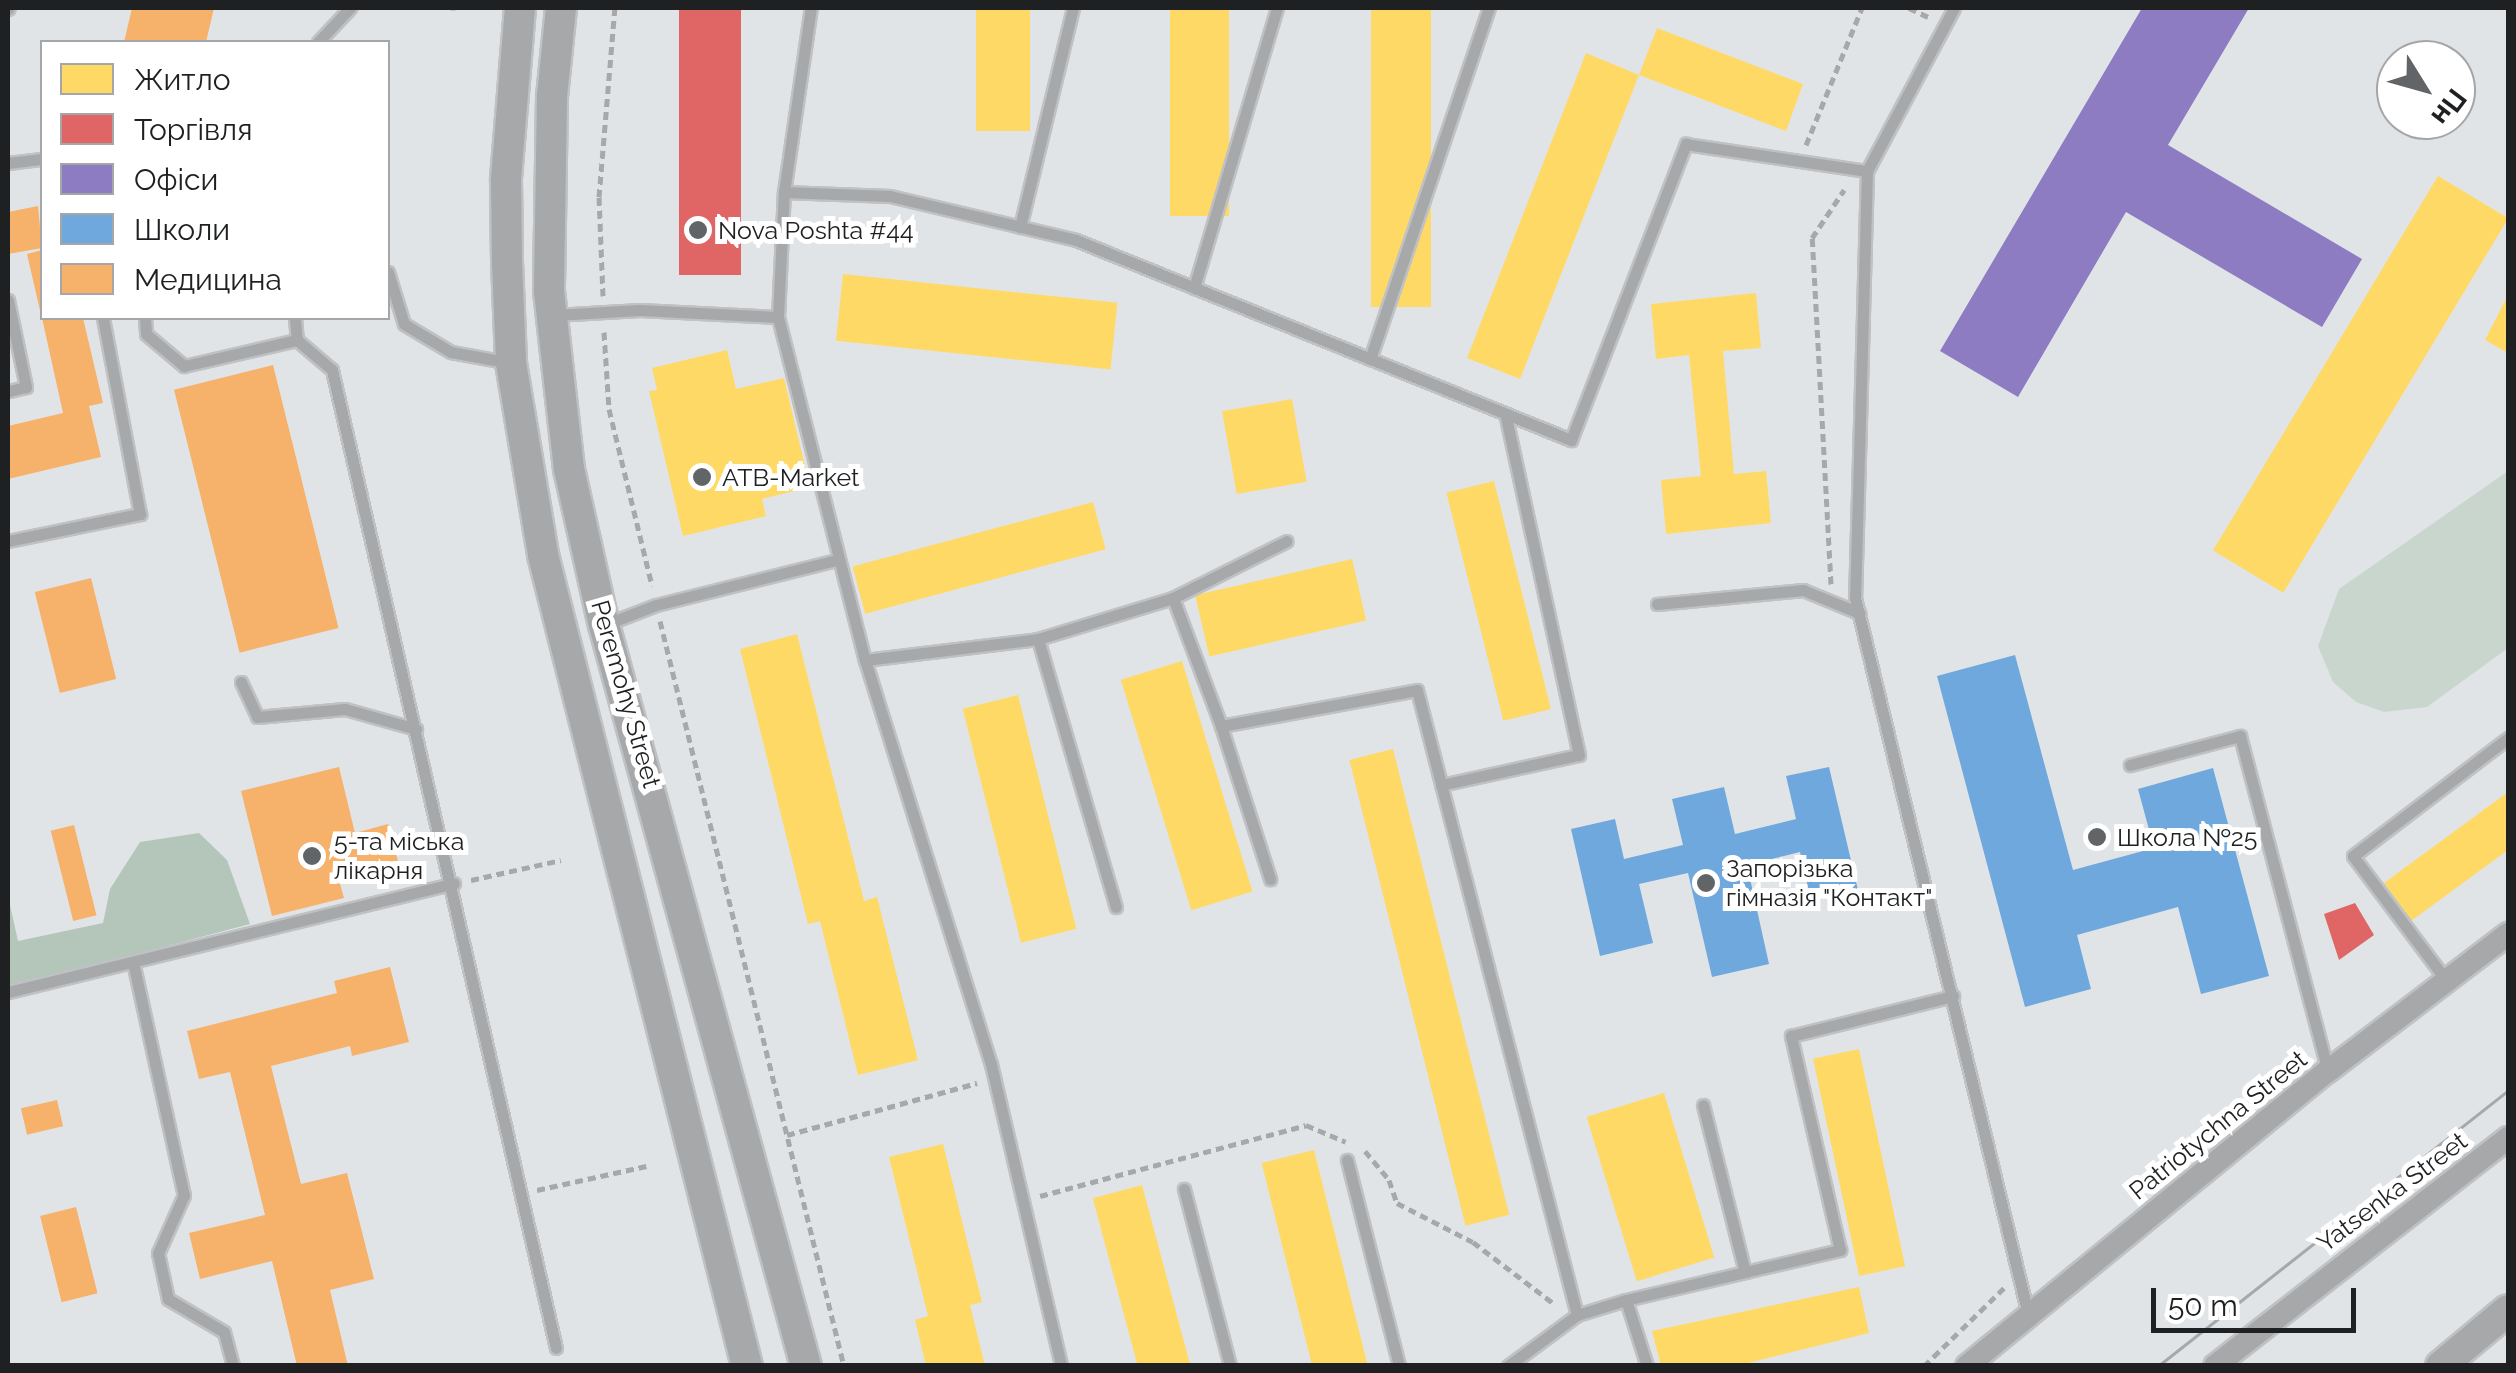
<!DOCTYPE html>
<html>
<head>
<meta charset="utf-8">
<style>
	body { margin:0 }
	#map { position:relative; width:2516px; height:1373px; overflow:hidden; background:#e1e4e7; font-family:Raleway,sans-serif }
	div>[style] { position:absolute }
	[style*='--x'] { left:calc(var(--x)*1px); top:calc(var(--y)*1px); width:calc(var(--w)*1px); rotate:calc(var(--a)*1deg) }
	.green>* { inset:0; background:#c9d6ce }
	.forest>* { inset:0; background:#b4c5b9 }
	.homes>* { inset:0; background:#ffd966; transform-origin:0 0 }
	.shops>* { inset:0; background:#e06666; transform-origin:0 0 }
	.offices>* { inset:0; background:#8e7cc3 }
	.schools>* { inset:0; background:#6fa8dc }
	.health>* { inset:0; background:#f6b26b; transform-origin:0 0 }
	.path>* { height:5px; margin-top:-2.5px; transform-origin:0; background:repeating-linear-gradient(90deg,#a6a8a9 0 8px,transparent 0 13px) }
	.roads { filter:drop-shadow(2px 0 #bfc1c3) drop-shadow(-2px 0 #bfc1c3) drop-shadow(0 2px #bfc1c3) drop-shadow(0 -2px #bfc1c3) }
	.lane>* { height:11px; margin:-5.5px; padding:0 5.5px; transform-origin:5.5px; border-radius:5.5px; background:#a7a8a9 }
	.street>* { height:22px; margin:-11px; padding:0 11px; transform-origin:11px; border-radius:11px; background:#a7a8a9 }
	.secondary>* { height:30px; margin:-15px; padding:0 15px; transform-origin:15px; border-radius:15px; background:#a6a8a9 }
	.tram>* { height:2.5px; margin:-1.25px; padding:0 1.25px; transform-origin:1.25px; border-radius:1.25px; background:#a6a8ab }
	.dots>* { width:28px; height:28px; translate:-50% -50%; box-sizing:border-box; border:5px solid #fff; border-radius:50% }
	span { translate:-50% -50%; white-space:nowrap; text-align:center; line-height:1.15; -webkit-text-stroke:10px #fff; paint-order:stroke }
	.poi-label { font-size:25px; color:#1e2022 }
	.left { translate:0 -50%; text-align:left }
	.street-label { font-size:25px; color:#1e2022 }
	.frame { position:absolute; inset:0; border:10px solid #1e2022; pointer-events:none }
	.legend { position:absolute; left:40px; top:40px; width:350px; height:280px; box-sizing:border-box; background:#fff; border:2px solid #a5a6a7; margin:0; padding:12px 18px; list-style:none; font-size:30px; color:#1e2022 }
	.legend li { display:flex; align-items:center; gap:20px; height:50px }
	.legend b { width:50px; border:2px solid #a5a6a7 }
	.north { position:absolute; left:2376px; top:40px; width:100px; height:100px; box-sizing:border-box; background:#fff; border:2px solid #a5a6a7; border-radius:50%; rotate:127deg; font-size:28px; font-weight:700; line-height:40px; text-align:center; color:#1e2022 }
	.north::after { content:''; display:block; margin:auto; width:35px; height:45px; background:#626567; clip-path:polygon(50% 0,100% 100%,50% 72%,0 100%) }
	.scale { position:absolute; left:2151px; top:1288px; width:205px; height:45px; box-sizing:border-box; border:5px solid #1e2022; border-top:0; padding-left:12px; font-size:30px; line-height:35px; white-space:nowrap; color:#1e2022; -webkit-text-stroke:8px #fff; paint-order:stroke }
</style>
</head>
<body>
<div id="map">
	<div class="green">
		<i style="clip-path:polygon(2508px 471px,2508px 648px,2427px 707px,2384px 712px,2356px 702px,2333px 682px,2318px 646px,2339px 589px)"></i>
	</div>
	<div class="forest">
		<i style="clip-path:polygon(199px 833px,227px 860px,250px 924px,8px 988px,8px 896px,18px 941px,103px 923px,110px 889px,140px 842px)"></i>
	</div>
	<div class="homes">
		<i style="left:976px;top:8px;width:54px;height:123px"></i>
		<i style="left:1170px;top:8px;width:59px;height:208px"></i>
		<i style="left:1371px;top:8px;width:60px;height:299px"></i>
		<i style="clip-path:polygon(1657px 28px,1803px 84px,1786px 131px,1639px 75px,1520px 379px,1467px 358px,1586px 53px,1639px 75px)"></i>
		<i style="left:2438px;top:176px;width:82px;height:437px;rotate:31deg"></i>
		<i style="left:843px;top:274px;width:276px;height:67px;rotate:6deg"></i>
		<i style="clip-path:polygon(1756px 293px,1761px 348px,1723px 351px,1734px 474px,1766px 471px,1771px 523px,1666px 534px,1661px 480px,1701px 476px,1689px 355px,1656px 359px,1651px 304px)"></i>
		<i style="clip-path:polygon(2508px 295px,2508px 353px,2485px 340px)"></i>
		<i style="clip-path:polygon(727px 350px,736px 389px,784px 378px,810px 487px,762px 499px,766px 516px,683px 536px,649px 391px,657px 390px,652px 368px)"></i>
		<i style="left:1292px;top:399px;width:84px;height:71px;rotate:80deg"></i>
		<i style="left:1494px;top:481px;width:235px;height:49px;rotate:76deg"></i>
		<i style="left:1093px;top:502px;width:49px;height:249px;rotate:75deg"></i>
		<i style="left:1352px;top:559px;width:63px;height:161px;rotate:77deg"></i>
		<i style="clip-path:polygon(797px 634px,864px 901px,877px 897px,918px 1060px,858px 1075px,820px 921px,808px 924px,740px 649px)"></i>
		<i style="left:1182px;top:661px;width:241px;height:64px;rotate:73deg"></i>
		<i style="left:1018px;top:695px;width:241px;height:57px;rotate:76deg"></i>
		<i style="left:1393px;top:749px;width:480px;height:45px;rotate:76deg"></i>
		<i style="clip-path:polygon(2508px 792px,2508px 850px,2411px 921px,2384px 883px)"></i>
		<i style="left:1859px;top:1049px;width:222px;height:47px;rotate:78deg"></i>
		<i style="left:1664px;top:1093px;width:172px;height:81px;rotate:73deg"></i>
		<i style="clip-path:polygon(943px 1144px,982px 1302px,970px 1305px,985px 1366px,926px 1366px,915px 1320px,928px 1316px,889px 1157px)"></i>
		<i style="left:1314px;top:1150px;width:222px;height:54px;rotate:76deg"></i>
		<i style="left:1142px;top:1185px;width:187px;height:51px;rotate:75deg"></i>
		<i style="clip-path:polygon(1859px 1287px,1869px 1333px,1736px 1366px,1661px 1366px,1652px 1331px)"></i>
	</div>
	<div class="shops">
		<i style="left:679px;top:8px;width:62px;height:267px"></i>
		<i style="clip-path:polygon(2355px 903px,2374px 935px,2339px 960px,2324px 914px)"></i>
	</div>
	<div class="offices">
		<i style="clip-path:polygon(2142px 8px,2249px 8px,2168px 145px,2362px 259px,2322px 327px,2126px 212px,2018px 397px,1940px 351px)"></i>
	</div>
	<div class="schools">
		<i style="clip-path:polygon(2015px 655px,2073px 870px,2154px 848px,2138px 789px,2213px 768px,2269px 976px,2201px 994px,2178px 907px,2077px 935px,2091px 989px,2025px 1007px,1937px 676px)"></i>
		<i style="clip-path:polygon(1829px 767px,1858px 890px,1811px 901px,1800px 852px,1747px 865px,1769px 964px,1712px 977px,1688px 873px,1639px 884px,1653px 943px,1600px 956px,1571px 829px,1615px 819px,1624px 859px,1683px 845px,1672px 799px,1724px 787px,1735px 834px,1796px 819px,1786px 776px)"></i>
	</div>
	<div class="health">
		<i style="clip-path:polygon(132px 8px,214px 8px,206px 42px,124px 42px)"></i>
		<i style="clip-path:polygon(38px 206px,42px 248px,8px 254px,8px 212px)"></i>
		<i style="clip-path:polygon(42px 250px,42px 315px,41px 315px,27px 254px)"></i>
		<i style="clip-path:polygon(42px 318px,83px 318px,103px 403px,89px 406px,101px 457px,8px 479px,8px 426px,63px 413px)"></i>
		<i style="left:273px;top:365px;width:271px;height:102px;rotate:76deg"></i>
		<i style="left:91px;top:578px;width:104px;height:58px;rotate:76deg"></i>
		<i style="clip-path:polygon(339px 767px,355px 833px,388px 824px,399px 865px,339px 880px,344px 898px,272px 916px,241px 791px)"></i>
		<i style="left:74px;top:825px;width:93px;height:24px;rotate:76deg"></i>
		<i style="clip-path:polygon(390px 967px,409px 1042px,352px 1056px,350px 1046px,271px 1066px,301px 1184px,347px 1173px,374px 1279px,330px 1290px,348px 1366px,297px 1366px,272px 1261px,200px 1279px,189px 1233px,265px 1215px,230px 1072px,199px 1079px,187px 1031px,337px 993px,334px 981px)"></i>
		<i style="left:57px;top:1100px;width:27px;height:37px;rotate:77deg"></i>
		<i style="left:76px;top:1207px;width:89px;height:37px;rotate:76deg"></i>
	</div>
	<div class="path">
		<i style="--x:453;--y:8;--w:2;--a:90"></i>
		<i style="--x:1909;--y:8;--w:21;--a:25"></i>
		<i style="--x:1806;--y:145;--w:148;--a:-67.8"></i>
		<i style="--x:603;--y:296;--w:99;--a:-92.3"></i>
		<i style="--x:599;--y:197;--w:190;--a:-85.2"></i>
		<i style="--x:604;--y:332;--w:77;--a:86.3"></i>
		<i style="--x:609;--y:409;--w:182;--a:76.3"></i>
		<i style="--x:1831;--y:584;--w:347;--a:-93.1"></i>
		<i style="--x:1812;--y:238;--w:58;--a:-56.3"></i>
		<i style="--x:660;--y:621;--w:767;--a:76.13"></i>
		<i style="--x:471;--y:880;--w:92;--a:-12.5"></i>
		<i style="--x:787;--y:1135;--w:197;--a:-15.3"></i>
		<i style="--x:1365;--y:1151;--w:38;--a:50"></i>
		<i style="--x:1389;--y:1180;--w:24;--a:71"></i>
		<i style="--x:1397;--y:1203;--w:85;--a:27.2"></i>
		<i style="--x:1473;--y:1242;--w:101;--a:37.3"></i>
		<i style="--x:537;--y:1190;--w:112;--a:-12.4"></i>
		<i style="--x:1040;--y:1196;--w:275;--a:-14.9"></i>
		<i style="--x:1306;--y:1125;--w:43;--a:23"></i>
		<i style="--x:1924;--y:1366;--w:112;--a:-44.3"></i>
	</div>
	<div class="roads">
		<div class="lane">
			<i style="--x:1954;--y:8;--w:185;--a:118.1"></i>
			<i style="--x:1867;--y:171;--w:427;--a:91.6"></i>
			<i style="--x:1855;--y:598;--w:737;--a:76.42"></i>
			<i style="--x:8;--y:9;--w:1;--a:-45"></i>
			<i style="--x:318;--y:42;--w:47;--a:-46.7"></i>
			<i style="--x:8;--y:163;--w:34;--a:-7"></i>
			<i style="--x:784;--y:192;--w:186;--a:-81.7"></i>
			<i style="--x:1020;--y:227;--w:225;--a:-76.4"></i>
			<i style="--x:388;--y:272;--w:54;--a:72.9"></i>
			<i style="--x:404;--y:324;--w:55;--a:30.8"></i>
			<i style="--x:451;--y:352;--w:61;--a:10.4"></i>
			<i style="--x:1194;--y:288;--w:292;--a:-73.5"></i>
			<i style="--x:8;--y:300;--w:89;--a:78.3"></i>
			<i style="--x:26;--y:387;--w:18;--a:167"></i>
			<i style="--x:554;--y:315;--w:86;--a:-3.3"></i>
			<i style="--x:640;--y:310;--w:138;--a:2.9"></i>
			<i style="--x:778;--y:317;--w:125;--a:-87.3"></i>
			<i style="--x:784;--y:192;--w:106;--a:2.2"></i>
			<i style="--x:890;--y:196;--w:191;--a:13.3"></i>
			<i style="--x:1076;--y:240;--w:534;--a:22"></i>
			<i style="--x:1571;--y:440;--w:318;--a:-68.8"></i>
			<i style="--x:1686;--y:144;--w:183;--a:8.5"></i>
			<i style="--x:778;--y:317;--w:354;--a:75.8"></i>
			<i style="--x:865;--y:660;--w:174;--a:-6.9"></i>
			<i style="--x:1038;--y:639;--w:141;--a:-16.9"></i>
			<i style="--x:1173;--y:598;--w:137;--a:69.4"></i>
			<i style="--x:1221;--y:726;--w:199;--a:-10.4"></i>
			<i style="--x:1417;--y:690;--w:645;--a:75.64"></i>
			<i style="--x:1577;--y:1315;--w:51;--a:-17"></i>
			<i style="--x:1626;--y:1300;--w:69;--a:72.3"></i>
			<i style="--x:145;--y:318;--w:16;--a:86"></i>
			<i style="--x:146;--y:334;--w:50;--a:40.1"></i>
			<i style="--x:184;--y:366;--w:116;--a:-13"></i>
			<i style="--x:295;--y:318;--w:22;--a:85"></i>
			<i style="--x:297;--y:340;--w:46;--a:40.6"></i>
			<i style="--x:332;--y:370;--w:1003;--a:77.1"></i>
			<i style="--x:1370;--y:359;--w:371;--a:-71.3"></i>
			<i style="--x:8;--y:541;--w:135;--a:-11.6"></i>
			<i style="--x:140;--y:514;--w:199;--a:-100.7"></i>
			<i style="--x:1173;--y:598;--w:127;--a:-26.6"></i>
			<i style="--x:1657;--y:604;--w:147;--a:-5.5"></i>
			<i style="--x:1803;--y:590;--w:61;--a:22.3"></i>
			<i style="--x:604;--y:625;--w:56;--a:-21"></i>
			<i style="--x:656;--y:605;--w:186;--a:-14"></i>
			<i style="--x:1038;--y:639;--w:279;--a:73.8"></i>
			<i style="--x:865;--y:660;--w:423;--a:72.7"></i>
			<i style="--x:991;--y:1064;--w:310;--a:76.9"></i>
			<i style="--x:241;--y:682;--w:38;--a:65"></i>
			<i style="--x:257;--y:717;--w:88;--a:-5.2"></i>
			<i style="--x:345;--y:709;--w:74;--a:15.7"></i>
			<i style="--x:1221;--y:726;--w:161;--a:72.2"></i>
			<i style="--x:2130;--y:765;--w:114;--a:-14.8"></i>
			<i style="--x:2240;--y:736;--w:346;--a:75.3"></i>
			<i style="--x:1441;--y:785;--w:141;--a:-12.3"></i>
			<i style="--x:1579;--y:755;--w:349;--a:-102.2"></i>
			<i style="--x:133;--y:962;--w:239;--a:77.7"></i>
			<i style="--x:184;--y:1195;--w:64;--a:114.1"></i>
			<i style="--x:158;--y:1253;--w:47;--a:77.7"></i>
			<i style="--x:168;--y:1299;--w:65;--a:30.5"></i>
			<i style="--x:224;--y:1332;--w:35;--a:75"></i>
			<i style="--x:2446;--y:980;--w:155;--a:-126.9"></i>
			<i style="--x:2353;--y:856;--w:195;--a:-37.3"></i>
			<i style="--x:8;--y:992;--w:459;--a:-13.7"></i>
			<i style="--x:1347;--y:1160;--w:212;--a:75.8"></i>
			<i style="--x:1184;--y:1189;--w:183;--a:75.4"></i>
			<i style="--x:1745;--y:1272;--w:98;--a:-13"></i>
			<i style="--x:1840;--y:1250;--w:220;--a:-102.9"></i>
			<i style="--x:1791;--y:1036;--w:167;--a:-13.9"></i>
			<i style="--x:1626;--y:1300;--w:122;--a:-13.2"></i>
			<i style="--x:1745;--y:1272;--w:172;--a:-104.1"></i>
			<i style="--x:1508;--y:1366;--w:86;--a:-36.5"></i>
		</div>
		<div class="street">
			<i style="--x:1967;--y:1366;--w:466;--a:-39.3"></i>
			<i style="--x:2328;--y:1071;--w:226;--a:-37.3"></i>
			<i style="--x:2215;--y:1366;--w:371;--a:-37.9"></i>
		</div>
		<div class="secondary">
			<i style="--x:520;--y:8;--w:173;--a:94.7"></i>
			<i style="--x:506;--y:180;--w:82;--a:89.3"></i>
			<i style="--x:507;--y:262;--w:101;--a:87.7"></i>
			<i style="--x:511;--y:363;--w:195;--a:80.5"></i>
			<i style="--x:543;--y:555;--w:836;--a:75.88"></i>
			<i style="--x:561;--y:8;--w:88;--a:95.8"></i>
			<i style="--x:552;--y:96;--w:195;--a:90.9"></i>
			<i style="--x:549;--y:291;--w:179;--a:83.6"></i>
			<i style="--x:569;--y:469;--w:160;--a:77.4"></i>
			<i style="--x:604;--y:625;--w:768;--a:74.75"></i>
			<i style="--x:2441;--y:1366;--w:87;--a:-39.9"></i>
		</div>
	</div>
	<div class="tram">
		<i style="--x:2158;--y:1366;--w:445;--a:-38.2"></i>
	</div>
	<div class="dots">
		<i style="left:698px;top:230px;background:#626567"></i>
		<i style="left:702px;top:477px;background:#626567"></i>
		<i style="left:2097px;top:837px;background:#626567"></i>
		<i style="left:312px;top:856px;background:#626567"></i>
		<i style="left:1706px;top:883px;background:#626567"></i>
	</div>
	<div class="poi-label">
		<span class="left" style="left:718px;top:230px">Nova Poshta #44</span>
		<span class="left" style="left:722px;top:477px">ATB-Market</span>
		<span class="left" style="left:2117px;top:837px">Школа №25</span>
		<span class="left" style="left:334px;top:856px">5-та міська<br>лікарня</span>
		<span class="left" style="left:1726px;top:883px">Запорізька<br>гімназія "Контакт"</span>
	</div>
	<div class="street-label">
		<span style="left:626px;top:694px;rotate:74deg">Peremohy Street</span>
		<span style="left:2218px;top:1125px;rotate:-39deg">Patriotychna Street</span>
		<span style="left:2392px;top:1192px;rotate:-37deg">Yatsenka Street</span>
	</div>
	<div class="frame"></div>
	<ul class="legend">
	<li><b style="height:28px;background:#ffd966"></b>Житло</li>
	<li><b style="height:28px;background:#e06666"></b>Торгівля</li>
	<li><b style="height:28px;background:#8e7cc3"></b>Офіси</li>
	<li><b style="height:28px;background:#6fa8dc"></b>Школи</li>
	<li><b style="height:28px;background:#f6b26b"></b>Медицина</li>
	</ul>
	<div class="north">Пн</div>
	<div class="scale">50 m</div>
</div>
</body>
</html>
